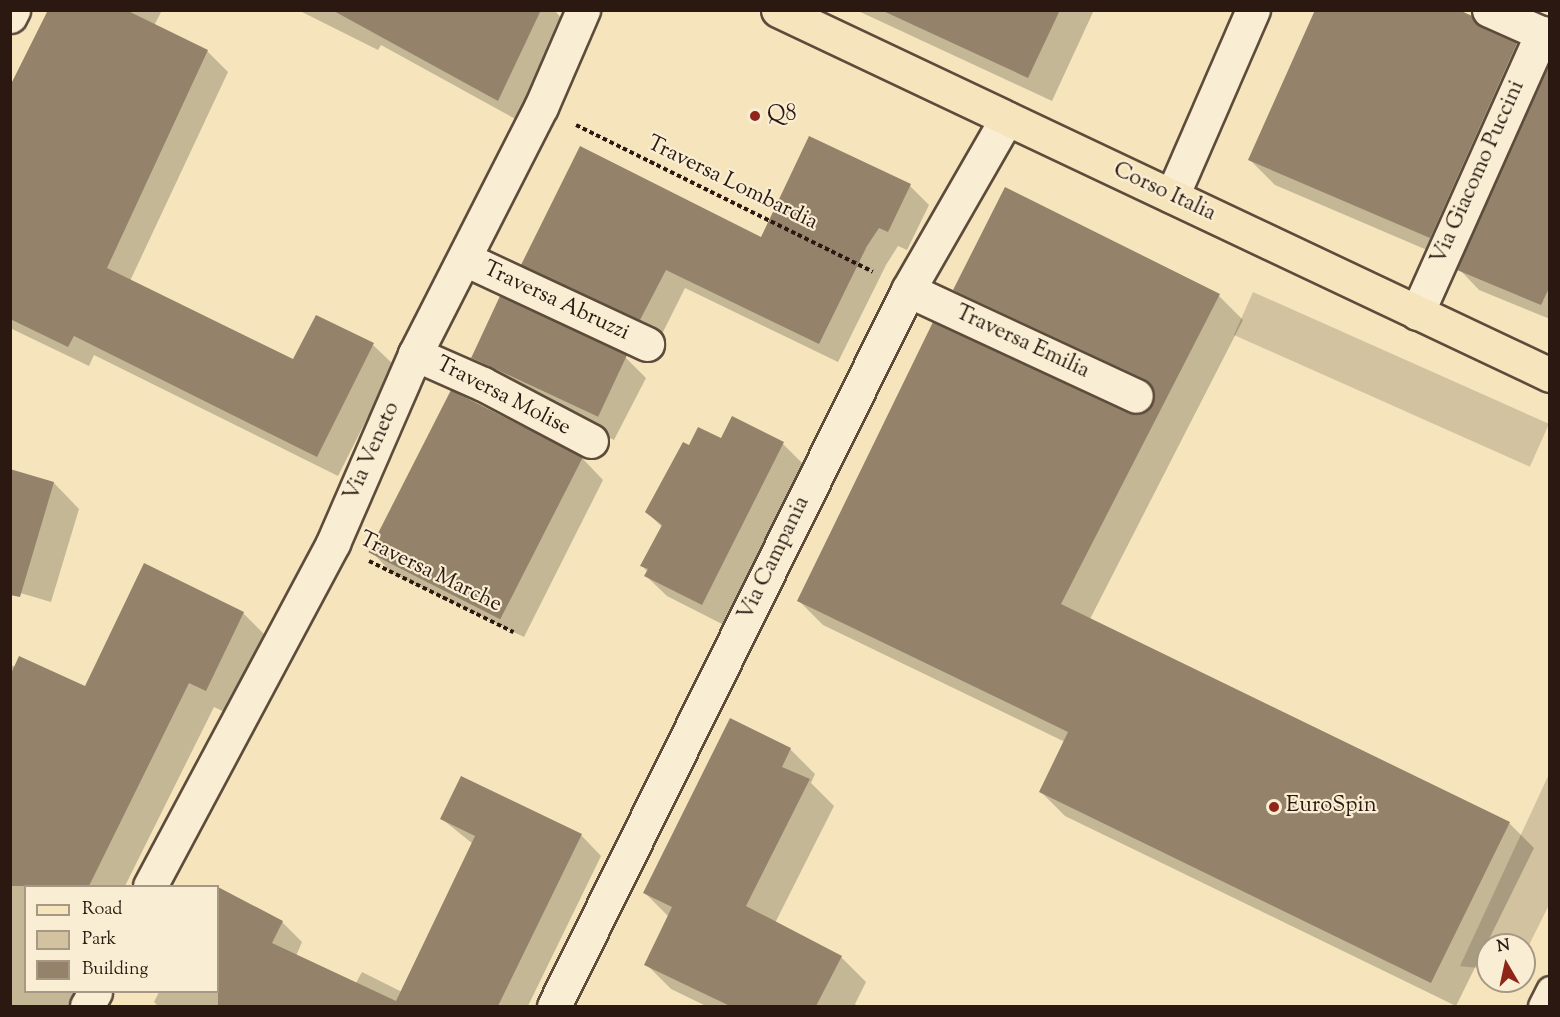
<!DOCTYPE html>
<html>
<head>
<meta charset="utf-8">
<style>
	body { margin:0 }
	#map { position:relative; width:1560px; height:1017px; overflow:hidden; background:#f6e5bc; font-family:"Sorts Mill Goudy",serif }
	div>[style] { position:absolute }
	[style*='--x'] { left:calc(var(--x)*1px); top:calc(var(--y)*1px); width:calc(var(--w)*1px); rotate:calc(var(--a)*1deg) }
	.green>* { inset:0; background:#d3c29f; transform-origin:0 0 }
	.shadow>* { inset:0; background:#0003 }
	.building>* { inset:0; background:#94836a; transform-origin:0 0 }
	.path>* { height:4px; margin-top:-2px; transform-origin:0; background:repeating-linear-gradient(90deg,#2a1811 0 4.5px,transparent 0 7.5px) }
	.roads { filter:drop-shadow(2px 0 #5d4b3c) drop-shadow(-2px 0 #5d4b3c) drop-shadow(0 2px #5d4b3c) drop-shadow(0 -2px #5d4b3c) }
	.lane>* { height:27px; margin:-13.5px; padding:0 13.5px; transform-origin:13.5px; border-radius:13.5px; background:#f9eed3 }
	.street>* { height:33px; margin:-16.5px; padding:0 16.5px; transform-origin:16.5px; border-radius:16.5px; background:#f9eed3 }
	.primary>* { height:33px; margin:-16.5px; padding:0 16.5px; transform-origin:16.5px; border-radius:16.5px; background:#f6e5bc }
	.dots>* { width:16px; height:16px; translate:-50% -50%; box-sizing:border-box; border:3px solid #f9eed3; border-radius:50% }
	span { translate:-50% -50%; white-space:nowrap; text-align:center; line-height:1.15; -webkit-text-stroke:4.5px #f9eed3; paint-order:stroke }
	.poi-label { font-size:22px; color:#2a1811 }
	.left { translate:0 -50%; text-align:left }
	.street-label { font-size:22px; color:#2a1811 }
	.frame { position:absolute; inset:0; border:12px solid #2a1811; pointer-events:none }
	.legend { position:absolute; left:24px; top:885px; width:195px; height:108px; box-sizing:border-box; background:#f9eed3; border:2px solid #a69885; margin:0; padding:8px 10px; list-style:none; font-size:18px; color:#2a1811 }
	.legend li { display:flex; align-items:center; gap:12px; height:30px }
	.legend b { width:30px; border:2px solid #a69885 }
	.north { position:absolute; left:1476px; top:933px; width:60px; height:60px; box-sizing:border-box; background:#f9eed3; border:2px solid #a69885; border-radius:50%; rotate:351deg; font-size:16px; font-weight:700; line-height:24px; text-align:center; color:#2a1811 }
	.north::after { content:''; display:block; margin:auto; width:21px; height:27px; background:#8f2418; clip-path:polygon(50% 0,100% 100%,50% 72%,0 100%) }
</style>
</head>
<body>
<div id="map">
	<div class="green">
		<i style="left:1253px;top:292px;width:324px;height:47px;rotate:24deg"></i>
		<i style="clip-path:polygon(1549px 774px,1549px 905px,1524px 955px,1524px 945px,1488px 945px,1488px 969px,1460px 966px)"></i>
	</div>
	<div class="shadow">
		<i style="clip-path:polygon(49px 10px,162px 10px,154px 26px,207px 51px,228px 72px,130px 281px,294px 361px,316px 317px,373px 345px,394px 365px,338px 476px,94px 355px,89px 366px,10px 328px,10px 89px)"></i>
		<i style="clip-path:polygon(298px 10px,554px 10px,565px 22px,519px 121px,381px 45px,378px 50px)"></i>
		<i style="clip-path:polygon(856px 10px,1094px 10px,1052px 101px)"></i>
		<i style="clip-path:polygon(1483px 30px,1516px 44px,1541px 69px,1455px 262px,1275px 185px,1250px 160px)"></i>
		<i style="clip-path:polygon(1550px 66px,1550px 319px,1479px 290px,1459px 269px)"></i>
		<i style="clip-path:polygon(910px 186px,929px 205px,907px 250px,898px 246px,886px 265px,838px 362px,685px 288px,660px 338px,542px 283px,523px 264px,761px 239px)"></i>
		<i style="clip-path:polygon(955px 290px,1219px 296px,1243px 320px,1090px 619px,1509px 823px,1534px 848px,1456px 1006px,1065px 816px,1040px 791px,1065px 742px,823px 625px,798px 600px,1128px 414px,1139px 416px,1154px 405px,1156px 396px,979px 314px)"></i>
		<i style="clip-path:polygon(470px 357px,625px 357px,646px 378px,614px 440px,491px 377px)"></i>
		<i style="clip-path:polygon(452px 393px,583px 459px,603px 480px,524px 637px,392px 573px,372px 552px)"></i>
		<i style="clip-path:polygon(722px 440px,783px 444px,803px 464px,722px 624px,667px 596px,646px 576px,648px 572px,642px 566px,662px 527px,647px 512px,690px 447px)"></i>
		<i style="clip-path:polygon(10px 470px,54px 483px,79px 509px,51px 602px,10px 590px)"></i>
		<i style="clip-path:polygon(243px 613px,268px 638px,231px 715px,214px 707px,125px 886px,26px 886px,26px 992px,89px 992px,89px 1006px,10px 1006px,10px 665px,85px 688px)"></i>
		<i style="clip-path:polygon(790px 749px,815px 774px,811px 783px,834px 806px,775px 923px,841px 957px,866px 982px,855px 1004px,857px 1006px,706px 1006px,671px 989px,646px 964px,669px 917px,645px 893px)"></i>
		<i style="clip-path:polygon(442px 819px,581px 835px,601px 856px,528px 1006px,158px 1006px,154px 1002px,159px 992px,218px 992px,218px 888px,282px 922px,302px 942px,296px 956px,356px 983px,362px 972px,402px 992px,473px 844px)"></i>
	</div>
	<div class="building">
		<i style="clip-path:polygon(48px 10px,126px 10px,208px 50px,107px 268px,293px 359px,316px 315px,374px 343px,317px 457px,74px 336px,68px 347px,10px 319px,10px 86px)"></i>
		<i style="clip-path:polygon(332px 10px,541px 10px,498px 101px)"></i>
		<i style="clip-path:polygon(881px 10px,1060px 10px,1028px 78px)"></i>
		<i style="clip-path:polygon(1315px 10px,1459px 10px,1472px 16px,1481px 27px,1517px 43px,1430px 238px,1248px 160px)"></i>
		<i style="clip-path:polygon(1550px 62px,1550px 286px,1541px 305px,1457px 270px)"></i>
		<i style="clip-path:polygon(809px 136px,911px 184px,888px 232px,879px 228px,867px 246px,819px 344px,666px 270px,640px 320px,521px 265px,580px 146px,761px 237px)"></i>
		<i style="clip-path:polygon(1005px 187px,1220px 294px,1061px 604px,1510px 822px,1431px 983px,1039px 792px,1068px 732px,797px 601px,933px 322px,1128px 413px,1138px 415px,1153px 404px,1155px 394px,1144px 379px,953px 290px)"></i>
		<i style="left:500px;top:296px;width:140px;height:68px;rotate:25deg"></i>
		<i style="left:451px;top:390px;width:148px;height:182px;rotate:27deg"></i>
		<i style="clip-path:polygon(732px 416px,784px 442px,702px 605px,644px 576px,648px 569px,640px 566px,662px 525px,645px 512px,683px 442px,689px 445px,698px 427px,721px 438px)"></i>
		<i style="clip-path:polygon(10px 469px,54px 482px,20px 597px,10px 595px)"></i>
		<i style="clip-path:polygon(144px 563px,244px 612px,206px 691px,189px 683px,89px 886px,10px 886px,10px 676px,19px 656px,85px 686px)"></i>
		<i style="clip-path:polygon(730px 718px,791px 748px,782px 767px,810px 779px,746px 906px,842px 956px,816px 1006px,730px 1006px,644px 965px,672px 907px,643px 893px)"></i>
		<i style="clip-path:polygon(461px 776px,582px 834px,498px 1006px,218px 1006px,218px 887px,283px 921px,272px 943px,396px 1001px,475px 836px,440px 819px)"></i>
	</div>
	<div class="path">
		<i style="--x:576;--y:125;--w:331;--a:26.3"></i>
		<i style="--x:369;--y:561;--w:161;--a:26.2"></i>
	</div>
	<div class="roads">
		<div class="lane">
			<i style="--x:1542;--y:1006;--w:18;--a:-63"></i>
		</div>
		<div class="street">
			<i style="--x:1489;--y:10;--w:67;--a:23.9"></i>
			<i style="--x:10;--y:16;--w:7;--a:-63"></i>
			<i style="--x:1172;--y:196;--w:203;--a:-66.5"></i>
			<i style="--x:465;--y:259;--w:201;--a:25"></i>
			<i style="--x:908;--y:290;--w:251;--a:24.9"></i>
			<i style="--x:1417;--y:313;--w:307;--a:-65.9"></i>
			<i style="--x:415;--y:354;--w:74;--a:23.8"></i>
			<i style="--x:483;--y:384;--w:122;--a:27.8"></i>
			<i style="--x:150;--y:886;--w:389;--a:-61.9"></i>
			<i style="--x:333;--y:543;--w:206;--a:-66.5"></i>
			<i style="--x:415;--y:354;--w:277;--a:-63"></i>
			<i style="--x:541;--y:107;--w:106;--a:-66.6"></i>
			<i style="--x:87;--y:1006;--w:16;--a:-60"></i>
			<i style="--x:554;--y:1006;--w:799;--a:-63.69"></i>
			<i style="--x:908;--y:290;--w:198;--a:-60.1"></i>
		</div>
		<div class="primary">
			<i style="--x:778;--y:10;--w:854;--a:25.3"></i>
		</div>
	</div>
	<div class="dots">
		<i style="left:755px;top:116px;background:#8f2418"></i>
		<i style="left:1274px;top:807px;background:#8f2418"></i>
	</div>
	<div class="poi-label">
		<span class="left" style="left:767px;top:116px">Q8</span>
		<span class="left" style="left:1286px;top:807px">EuroSpin</span>
	</div>
	<div class="street-label">
		<span style="left:1479px;top:173px;rotate:-66deg">Via Giacomo Puccini</span>
		<span style="left:732px;top:184px;rotate:26deg">Traversa Lombardia</span>
		<span style="left:1164px;top:193px;rotate:25deg">Corso Italia</span>
		<span style="left:556px;top:302px;rotate:25deg">Traversa Abruzzi</span>
		<span style="left:1022px;top:343px;rotate:25deg">Traversa Emilia</span>
		<span style="left:503px;top:397px;rotate:27deg">Traversa Molise</span>
		<span style="left:373px;top:452px;rotate:-66deg">Via Veneto</span>
		<span style="left:775px;top:559px;rotate:-64deg">Via Campania</span>
		<span style="left:430px;top:573px;rotate:26deg">Traversa Marche</span>
	</div>
	<div class="frame"></div>
	<ul class="legend">
	<li><b style="height:8px;background:#f6e5bc"></b>Road</li>
	<li><b style="height:16px;background:#d3c29f"></b>Park</li>
	<li><b style="height:16px;background:#94836a"></b>Building</li>
	</ul>
	<div class="north">N</div>
</div>
</body>
</html>
